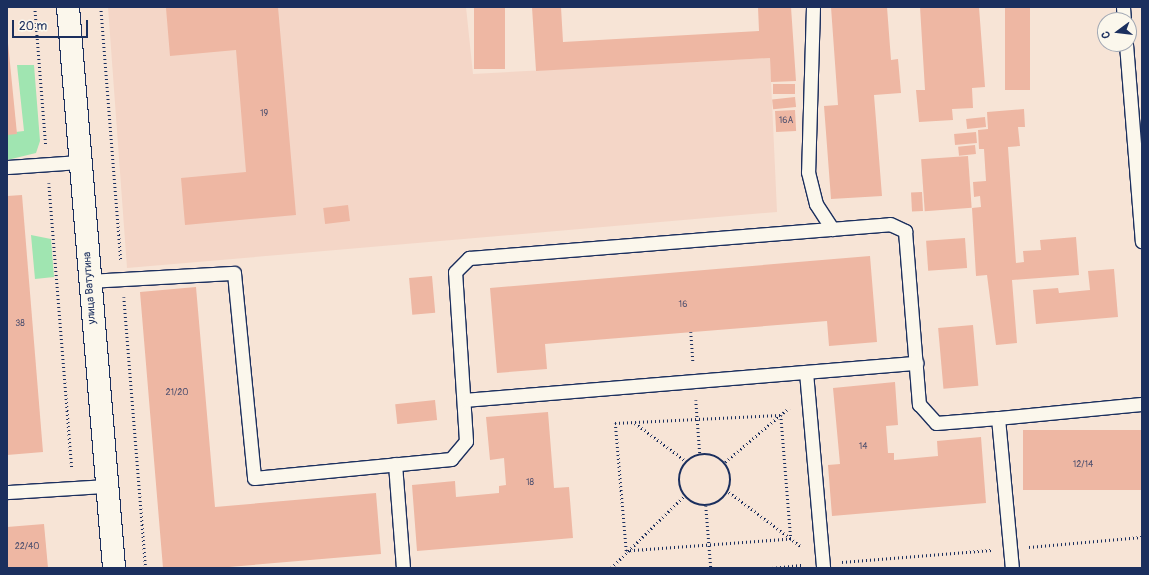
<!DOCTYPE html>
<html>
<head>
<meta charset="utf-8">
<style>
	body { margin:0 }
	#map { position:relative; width:1149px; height:575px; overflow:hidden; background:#f7e4d6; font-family:Pangolin,sans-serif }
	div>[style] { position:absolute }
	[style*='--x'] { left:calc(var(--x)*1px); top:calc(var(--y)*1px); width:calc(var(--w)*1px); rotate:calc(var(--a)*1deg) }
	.built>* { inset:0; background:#f4d6c7 }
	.green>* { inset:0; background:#a0e5b1 }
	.building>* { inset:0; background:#eeb7a3; transform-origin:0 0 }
	.path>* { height:2.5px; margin-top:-1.25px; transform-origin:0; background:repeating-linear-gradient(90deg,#1b2f5e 0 1px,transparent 0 4px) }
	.path>.ring { margin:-1.25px; padding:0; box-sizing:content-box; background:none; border:2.5px solid #1b2f5e; border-radius:50% }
	.roads { filter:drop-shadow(1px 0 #1b2f5e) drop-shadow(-1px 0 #1b2f5e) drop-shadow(0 1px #1b2f5e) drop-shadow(0 -1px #1b2f5e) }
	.lane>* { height:13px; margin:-6.5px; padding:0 6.5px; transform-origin:6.5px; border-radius:6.5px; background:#fbf7ec }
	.street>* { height:22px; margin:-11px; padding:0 11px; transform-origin:11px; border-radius:11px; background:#fbf7ec }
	span { translate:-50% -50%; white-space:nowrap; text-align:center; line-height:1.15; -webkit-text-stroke:3px #fbf7ec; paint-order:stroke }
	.number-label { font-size:9px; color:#50516f }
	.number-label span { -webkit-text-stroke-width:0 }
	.street-label { font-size:11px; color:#1b2f5e }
	.frame { position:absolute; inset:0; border:8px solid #1b2f5e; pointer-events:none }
	.north { position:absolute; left:1097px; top:12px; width:40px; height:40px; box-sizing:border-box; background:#fbf7ec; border:1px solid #a1a7b3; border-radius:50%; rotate:255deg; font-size:11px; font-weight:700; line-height:16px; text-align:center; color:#1b2f5e }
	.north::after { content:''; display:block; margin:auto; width:14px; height:18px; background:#1b2f5e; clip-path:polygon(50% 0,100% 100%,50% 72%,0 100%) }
	.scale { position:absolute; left:12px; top:20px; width:76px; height:18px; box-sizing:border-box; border:2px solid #1b2f5e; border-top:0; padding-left:5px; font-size:12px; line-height:14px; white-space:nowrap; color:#1b2f5e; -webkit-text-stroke:3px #fbf7ec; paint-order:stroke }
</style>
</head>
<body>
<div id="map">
	<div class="built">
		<i style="clip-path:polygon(108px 7px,466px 7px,473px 74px,770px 58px,777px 212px,127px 268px)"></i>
	</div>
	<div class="green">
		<i style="clip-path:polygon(17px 65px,34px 65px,40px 141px,36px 153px,7px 160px,7px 133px,24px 131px)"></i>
		<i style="clip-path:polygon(31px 235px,51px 239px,54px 277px,35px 279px)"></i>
	</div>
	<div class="building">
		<i style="clip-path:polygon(175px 7px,278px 7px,296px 215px,185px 225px,181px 178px,246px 172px,236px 50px,170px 56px,166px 8px)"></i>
		<i style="left:474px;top:7px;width:31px;height:62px"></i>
		<i style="clip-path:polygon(532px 7px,561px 7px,563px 42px,759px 31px,758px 7px,791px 7px,796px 81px,771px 82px,770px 58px,536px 71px)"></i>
		<i style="clip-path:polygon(831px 7px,887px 7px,891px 60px,898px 59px,901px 93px,874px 95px,882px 196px,831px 199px,824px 106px,838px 105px)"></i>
		<i style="clip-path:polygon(920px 7px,979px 7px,985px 87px,972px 88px,973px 108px,952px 109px,953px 120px,919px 122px,916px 90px,925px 90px)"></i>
		<i style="left:1005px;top:7px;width:25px;height:83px"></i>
		<i style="clip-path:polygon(7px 33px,17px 134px,7px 135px)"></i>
		<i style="left:795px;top:84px;width:10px;height:22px;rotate:90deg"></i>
		<i style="left:795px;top:97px;width:10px;height:23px;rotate:84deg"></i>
		<i style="clip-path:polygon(1024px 109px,1025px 127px,1018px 127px,1020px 146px,1008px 147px,1016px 263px,1024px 262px,1023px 251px,1041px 250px,1040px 240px,1076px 237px,1079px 275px,1012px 280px,1017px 343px,996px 345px,987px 275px,976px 276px,972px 208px,981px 207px,980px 196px,974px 197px,973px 182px,986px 181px,984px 149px,979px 149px,978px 130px,988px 129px,987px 112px)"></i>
		<i style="left:795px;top:110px;width:21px;height:20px;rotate:87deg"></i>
		<i style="left:985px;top:117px;width:10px;height:19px;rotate:84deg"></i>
		<i style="left:976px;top:132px;width:11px;height:22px;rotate:85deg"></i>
		<i style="left:975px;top:145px;width:9px;height:17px;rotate:84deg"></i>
		<i style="left:968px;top:156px;width:52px;height:47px;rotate:86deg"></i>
		<i style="left:922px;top:192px;width:19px;height:11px;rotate:87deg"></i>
		<i style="clip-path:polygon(22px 195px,43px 452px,7px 455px,7px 196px)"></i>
		<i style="left:348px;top:205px;width:16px;height:25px;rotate:83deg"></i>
		<i style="left:965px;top:238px;width:30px;height:39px;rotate:86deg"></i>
		<i style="clip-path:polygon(870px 256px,877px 342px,829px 346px,827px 321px,545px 344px,547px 369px,497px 373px,490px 288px)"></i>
		<i style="clip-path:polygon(1114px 269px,1118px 317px,1036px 324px,1033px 290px,1058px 288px,1059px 293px,1090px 290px,1088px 271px)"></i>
		<i style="left:432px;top:276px;width:37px;height:23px;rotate:85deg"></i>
		<i style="clip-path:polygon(196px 287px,215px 507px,376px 493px,381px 554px,217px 568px,163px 568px,140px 292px)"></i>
		<i style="left:973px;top:325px;width:61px;height:35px;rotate:85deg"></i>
		<i style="clip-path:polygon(895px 382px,898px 425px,886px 426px,888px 453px,894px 453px,894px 460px,938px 456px,937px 441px,981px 437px,986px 503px,832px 516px,828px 465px,840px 464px,833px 388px)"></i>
		<i style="left:435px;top:400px;width:20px;height:40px;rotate:84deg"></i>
		<i style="clip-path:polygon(548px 412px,554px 488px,569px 487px,573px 538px,417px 551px,412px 485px,455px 481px,456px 497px,499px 493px,499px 486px,506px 485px,504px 458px,490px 460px,486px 417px)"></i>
		<i style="left:1142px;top:430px;width:60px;height:119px;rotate:90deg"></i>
		<i style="clip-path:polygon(44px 524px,48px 568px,7px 568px,7px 527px)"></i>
	</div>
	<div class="path">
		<i style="--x:35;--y:7;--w:139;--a:85.5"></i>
		<i style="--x:101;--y:7;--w:255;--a:85.5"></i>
		<i style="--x:49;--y:183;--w:287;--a:85.4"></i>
		<i style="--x:124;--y:297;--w:272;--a:85.4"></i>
		<i style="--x:691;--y:332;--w:30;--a:86"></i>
		<i style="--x:696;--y:400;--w:54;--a:85.8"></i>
		<i style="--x:781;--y:415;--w:124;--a:85.4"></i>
		<i style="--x:791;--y:539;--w:165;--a:175.8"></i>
		<i style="--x:626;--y:551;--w:128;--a:-94.9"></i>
		<i style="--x:615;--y:423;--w:166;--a:-2.8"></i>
		<i style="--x:635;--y:423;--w:64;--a:36.7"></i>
		<i class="ring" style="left:679px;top:454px;width:49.5px;height:49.5px"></i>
		<i style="--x:725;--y:462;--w:84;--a:-40.2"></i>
		<i style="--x:729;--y:492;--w:91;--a:37"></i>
		<i style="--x:706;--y:506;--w:62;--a:85.4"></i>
		<i style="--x:1029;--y:547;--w:113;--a:-5.1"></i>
		<i style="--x:842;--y:562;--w:150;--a:-4.6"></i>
		<i style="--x:611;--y:568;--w:103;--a:-44.6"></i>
		<i style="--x:772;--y:568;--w:31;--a:-6"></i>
	</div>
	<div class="roads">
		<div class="lane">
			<i style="--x:813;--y:7;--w:165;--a:91.7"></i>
			<i style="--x:808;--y:172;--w:33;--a:76"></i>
			<i style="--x:816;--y:204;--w:30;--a:57"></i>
			<i style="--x:1123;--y:7;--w:13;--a:86"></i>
			<i style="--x:1126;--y:44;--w:198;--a:85.4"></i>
			<i style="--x:7;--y:167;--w:73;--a:-3.9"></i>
			<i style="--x:90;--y:281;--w:144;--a:-3.2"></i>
			<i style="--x:234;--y:273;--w:206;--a:84.4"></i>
			<i style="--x:254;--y:478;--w:198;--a:-5.5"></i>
			<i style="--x:451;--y:459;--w:23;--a:-50"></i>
			<i style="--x:466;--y:441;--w:169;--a:-93.7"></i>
			<i style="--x:455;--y:272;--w:20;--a:-45"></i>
			<i style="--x:469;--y:258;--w:422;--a:-4.6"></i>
			<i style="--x:890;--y:224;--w:17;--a:25"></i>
			<i style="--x:905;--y:231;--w:174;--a:85.4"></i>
			<i style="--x:919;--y:404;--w:25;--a:48"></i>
			<i style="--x:936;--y:423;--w:62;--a:-4.6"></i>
			<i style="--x:998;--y:418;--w:151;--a:84.7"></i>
			<i style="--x:806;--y:372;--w:197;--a:85"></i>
			<i style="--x:464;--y:400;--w:454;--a:-4.7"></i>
			<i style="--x:998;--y:418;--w:145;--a:-5.6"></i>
			<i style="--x:395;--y:464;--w:104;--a:85.6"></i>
			<i style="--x:7;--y:492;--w:98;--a:-3.5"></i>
		</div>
		<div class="street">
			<i style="--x:68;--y:7;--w:563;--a:85.31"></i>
		</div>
	</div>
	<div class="number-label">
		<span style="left:264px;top:114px">19</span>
		<span style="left:786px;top:121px">16А</span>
		<span style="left:683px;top:305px">16</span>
		<span style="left:20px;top:324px">38</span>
		<span style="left:177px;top:393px">21/20</span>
		<span style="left:863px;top:447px">14</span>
		<span style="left:1083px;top:465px">12/14</span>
		<span style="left:530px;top:483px">18</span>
		<span style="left:27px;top:547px">22/40</span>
	</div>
	<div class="street-label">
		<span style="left:90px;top:288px;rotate:-94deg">улица Ватутина</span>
	</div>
	<div class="frame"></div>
	<div class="north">С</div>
	<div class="scale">20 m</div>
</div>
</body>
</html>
